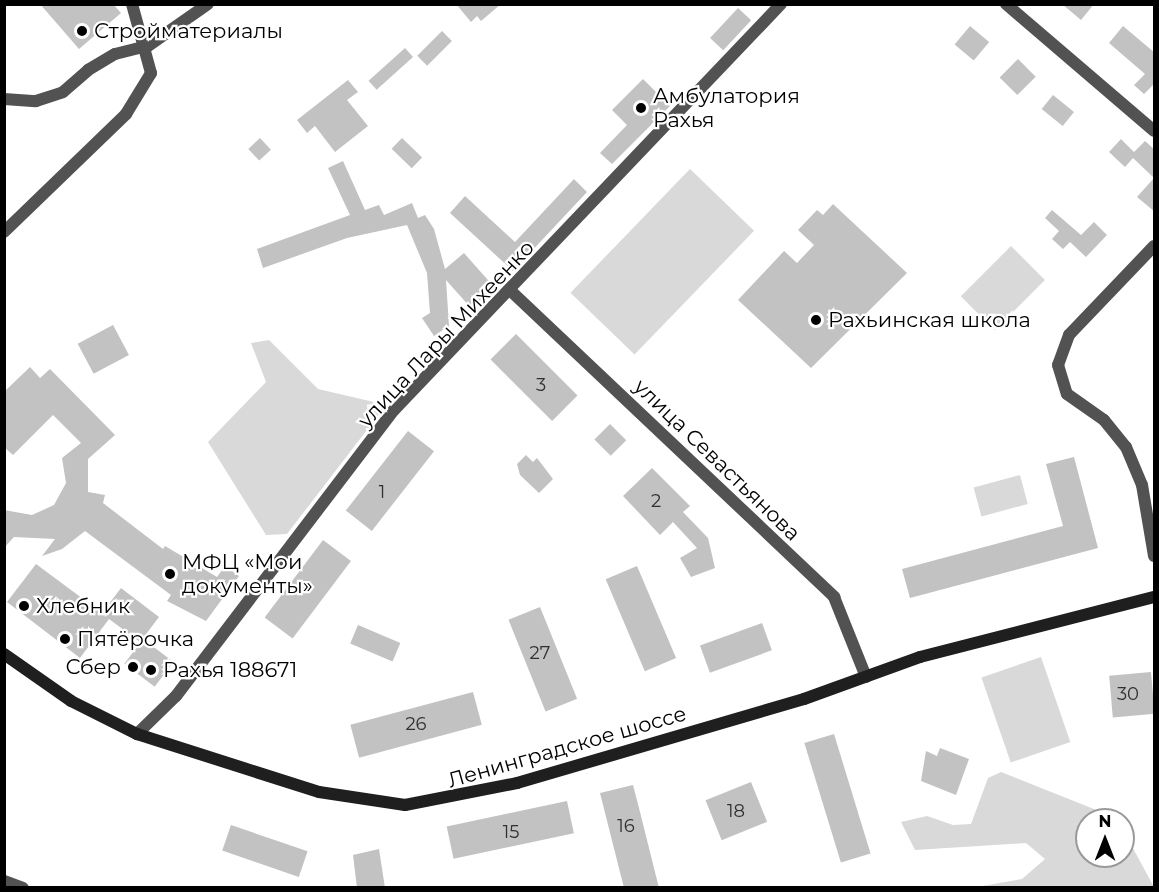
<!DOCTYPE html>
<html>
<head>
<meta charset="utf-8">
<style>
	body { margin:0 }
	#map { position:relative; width:1159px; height:892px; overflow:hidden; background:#fff; font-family:Montserrat,sans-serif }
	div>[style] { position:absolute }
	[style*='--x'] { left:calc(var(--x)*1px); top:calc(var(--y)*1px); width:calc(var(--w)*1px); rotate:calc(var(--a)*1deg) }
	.green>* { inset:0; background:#d9d9d9; transform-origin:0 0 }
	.building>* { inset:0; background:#c2c2c2; transform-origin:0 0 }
	.street>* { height:12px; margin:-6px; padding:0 6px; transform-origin:6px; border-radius:6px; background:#525252 }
	.secondary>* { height:12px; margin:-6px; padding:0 6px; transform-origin:6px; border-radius:6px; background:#1f1f1f }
	.dots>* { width:16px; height:16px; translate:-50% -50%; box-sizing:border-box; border:3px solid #fff; border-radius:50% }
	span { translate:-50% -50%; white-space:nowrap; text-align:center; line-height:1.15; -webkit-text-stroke:4.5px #fff; paint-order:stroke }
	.number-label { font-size:18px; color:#303030 }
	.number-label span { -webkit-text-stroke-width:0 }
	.poi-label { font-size:21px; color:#000 }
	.left { translate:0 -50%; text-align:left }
	.right { translate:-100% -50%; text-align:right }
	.street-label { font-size:21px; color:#000 }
	.frame { position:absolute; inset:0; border:6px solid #000; pointer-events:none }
	.north { position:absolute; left:1075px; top:808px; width:60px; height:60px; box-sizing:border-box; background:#fff; border:2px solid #999; border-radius:50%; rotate:0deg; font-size:16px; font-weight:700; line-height:24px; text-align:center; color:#000 }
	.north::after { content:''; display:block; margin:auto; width:21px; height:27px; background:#000; clip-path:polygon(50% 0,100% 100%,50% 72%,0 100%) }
</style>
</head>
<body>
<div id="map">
	<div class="green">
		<i style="left:690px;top:169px;width:89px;height:172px;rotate:44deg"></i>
		<i style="left:1011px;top:246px;width:48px;height:71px;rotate:45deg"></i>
		<i style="clip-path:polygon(269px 340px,318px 389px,374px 402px,380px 413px,287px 534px,266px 535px,208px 442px,266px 382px,251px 343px)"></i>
		<i style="left:1020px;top:475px;width:30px;height:48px;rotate:75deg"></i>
		<i style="left:1041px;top:657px;width:90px;height:63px;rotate:71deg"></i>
		<i style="clip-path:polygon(1001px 772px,1104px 813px,1111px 820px,1087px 820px,1087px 856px,1123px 856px,1123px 830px,1154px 887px,977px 887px,1022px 879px,1045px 859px,1026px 843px,915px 850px,901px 822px,927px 816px,953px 825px,971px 824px,988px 778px)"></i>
	</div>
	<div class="building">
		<i style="clip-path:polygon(40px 4px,113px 4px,121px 13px,79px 49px)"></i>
		<i style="clip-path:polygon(456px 4px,501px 4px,481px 21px,477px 16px,471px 22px)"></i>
		<i style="clip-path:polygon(1062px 4px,1094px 4px,1081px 20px)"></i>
		<i style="left:738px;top:8px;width:18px;height:41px;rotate:43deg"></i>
		<i style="left:970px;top:26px;width:25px;height:24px;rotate:40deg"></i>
		<i style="clip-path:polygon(1123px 26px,1155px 53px,1155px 83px,1144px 94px,1134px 85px,1145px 74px,1109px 43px)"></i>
		<i style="left:442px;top:31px;width:14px;height:35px;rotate:45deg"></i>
		<i style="left:405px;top:48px;width:12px;height:49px;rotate:48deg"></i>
		<i style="left:1018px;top:59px;width:25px;height:26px;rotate:45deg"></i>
		<i style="clip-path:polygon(643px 79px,670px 106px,612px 164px,600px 153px,627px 125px,612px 110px)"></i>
		<i style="clip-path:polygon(348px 80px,358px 92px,347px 100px,368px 126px,335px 152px,315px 126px,307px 133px,297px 120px)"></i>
		<i style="left:1053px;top:95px;width:27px;height:18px;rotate:39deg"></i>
		<i style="left:260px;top:138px;width:16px;height:16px;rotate:47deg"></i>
		<i style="left:402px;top:138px;width:28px;height:15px;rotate:44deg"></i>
		<i style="clip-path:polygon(1121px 139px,1134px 152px,1145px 141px,1155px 150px,1155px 212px,1137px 197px,1154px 178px,1133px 158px,1125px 167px,1109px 152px)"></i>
		<i style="clip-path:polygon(343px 161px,365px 210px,379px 205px,384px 215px,412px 203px,418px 218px,425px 215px,434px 229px,445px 269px,464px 253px,495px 288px,471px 308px,446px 280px,449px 326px,434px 336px,422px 318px,430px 313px,427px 273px,407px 225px,347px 238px,263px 268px,257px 249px,350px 215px,328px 168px)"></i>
		<i style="clip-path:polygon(574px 179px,587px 192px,513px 271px,450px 213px,465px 196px,515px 242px)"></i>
		<i style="clip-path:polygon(833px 204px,907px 273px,811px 368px,738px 300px,784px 251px,797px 263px,814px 245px,798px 230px,817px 210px,823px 215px)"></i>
		<i style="clip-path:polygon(1052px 210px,1081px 235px,1094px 222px,1107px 235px,1086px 257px,1070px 242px,1063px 249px,1052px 239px,1059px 231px,1045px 218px)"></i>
		<i style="left:113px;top:325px;width:34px;height:40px;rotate:62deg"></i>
		<i style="left:516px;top:334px;width:87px;height:36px;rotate:45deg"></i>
		<i style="clip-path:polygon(30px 367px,40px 378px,50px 369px,115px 435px,88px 459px,88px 492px,105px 495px,103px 503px,163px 549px,165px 546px,217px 577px,225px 566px,239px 576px,206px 621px,167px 601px,171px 595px,85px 531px,62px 549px,42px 556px,55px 539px,14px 537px,4px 548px,4px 510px,32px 515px,54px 505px,66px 483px,62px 458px,81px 443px,53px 415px,13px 455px,4px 447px,4px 392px)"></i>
		<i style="left:610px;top:424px;width:23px;height:22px;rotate:45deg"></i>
		<i style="left:408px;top:431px;width:33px;height:101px;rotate:38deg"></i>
		<i style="clip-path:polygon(526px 455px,533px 462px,537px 458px,553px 479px,539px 493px,520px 475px,517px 464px)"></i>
		<i style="clip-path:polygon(1074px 457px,1098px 548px,910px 598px,902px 569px,1063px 526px,1046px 464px)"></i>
		<i style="clip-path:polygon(652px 468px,690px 506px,683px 512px,708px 538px,715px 568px,691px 577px,680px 558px,697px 548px,673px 522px,660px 535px,623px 496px)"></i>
		<i style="left:323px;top:540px;width:35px;height:97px;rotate:37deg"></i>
		<i style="clip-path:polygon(36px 564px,102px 613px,121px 588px,159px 617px,140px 642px,109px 619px,80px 658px,7px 602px)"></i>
		<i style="left:637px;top:566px;width:100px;height:34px;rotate:67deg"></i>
		<i style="left:540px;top:607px;width:99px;height:34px;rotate:68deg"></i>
		<i style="left:762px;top:623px;width:29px;height:66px;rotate:70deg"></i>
		<i style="left:358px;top:625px;width:46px;height:20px;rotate:23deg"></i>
		<i style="left:143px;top:639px;width:38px;height:31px;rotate:37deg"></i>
		<i style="left:1151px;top:672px;width:42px;height:42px;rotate:85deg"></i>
		<i style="left:473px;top:692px;width:34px;height:127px;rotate:75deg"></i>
		<i style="left:834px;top:734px;width:125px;height:31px;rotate:73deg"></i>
		<i style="clip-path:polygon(940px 748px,969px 759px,956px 795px,921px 781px,926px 751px,937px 756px)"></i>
		<i style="left:751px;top:782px;width:43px;height:49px;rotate:68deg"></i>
		<i style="clip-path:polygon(633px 785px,639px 808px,659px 888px,624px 888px,600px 793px)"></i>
		<i style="left:567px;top:801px;width:33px;height:123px;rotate:78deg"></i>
		<i style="left:231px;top:825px;width:81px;height:27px;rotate:19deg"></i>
		<i style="clip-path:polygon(379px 849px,385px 888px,357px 888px,353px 855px)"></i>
	</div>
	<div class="street">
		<i style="--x:1006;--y:4;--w:195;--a:40.6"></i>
		<i style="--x:4;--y:99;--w:32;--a:4"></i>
		<i style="--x:36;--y:101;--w:28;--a:-18"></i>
		<i style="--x:63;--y:92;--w:33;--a:-41"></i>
		<i style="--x:88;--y:70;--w:31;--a:-31"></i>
		<i style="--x:115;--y:54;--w:34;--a:-14"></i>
		<i style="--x:148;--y:46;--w:73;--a:-35"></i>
		<i style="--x:4;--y:232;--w:170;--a:-44"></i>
		<i style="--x:126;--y:114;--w:48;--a:-58.6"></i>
		<i style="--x:151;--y:73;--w:72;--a:-105.4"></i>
		<i style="--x:1154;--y:246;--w:123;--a:133.7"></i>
		<i style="--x:1069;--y:335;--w:32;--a:110"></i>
		<i style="--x:1058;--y:365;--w:30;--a:73"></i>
		<i style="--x:1067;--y:394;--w:45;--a:35.1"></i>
		<i style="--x:1104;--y:420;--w:35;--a:51"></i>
		<i style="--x:1126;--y:447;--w:41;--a:67.2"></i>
		<i style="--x:1142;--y:485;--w:72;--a:80.4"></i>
		<i style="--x:512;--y:292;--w:444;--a:43.4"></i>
		<i style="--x:834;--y:597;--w:86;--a:68.2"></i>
		<i style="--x:137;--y:734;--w:54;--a:-44.3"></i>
		<i style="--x:176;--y:696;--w:360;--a:-52.7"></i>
		<i style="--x:394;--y:410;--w:561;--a:-46.37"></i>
		<i style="--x:4;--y:881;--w:20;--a:20"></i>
	</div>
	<div class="secondary">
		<i style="--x:4;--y:654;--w:82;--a:35"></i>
		<i style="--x:71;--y:701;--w:74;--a:26.6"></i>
		<i style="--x:137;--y:734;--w:191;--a:17.7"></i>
		<i style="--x:319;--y:792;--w:87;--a:8.6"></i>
		<i style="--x:405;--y:805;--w:114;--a:-11.1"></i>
		<i style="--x:517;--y:783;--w:299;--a:-16.3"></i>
		<i style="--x:804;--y:699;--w:123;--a:-19.9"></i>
		<i style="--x:920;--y:657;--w:242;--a:-14.4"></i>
	</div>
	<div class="dots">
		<i style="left:82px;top:31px;background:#000"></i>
		<i style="left:641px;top:108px;background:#000"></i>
		<i style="left:816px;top:320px;background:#000"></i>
		<i style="left:170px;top:574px;background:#000"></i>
		<i style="left:24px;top:606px;background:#000"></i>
		<i style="left:65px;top:639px;background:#000"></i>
		<i style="left:133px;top:667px;background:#000"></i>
		<i style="left:151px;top:670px;background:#000"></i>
	</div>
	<div class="number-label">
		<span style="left:541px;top:385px">3</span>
		<span style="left:382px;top:492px">1</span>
		<span style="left:656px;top:501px">2</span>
		<span style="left:540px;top:653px">27</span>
		<span style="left:1128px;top:694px">30</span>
		<span style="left:416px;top:724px">26</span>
		<span style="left:736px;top:811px">18</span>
		<span style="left:626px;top:826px">16</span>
		<span style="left:511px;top:832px">15</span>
	</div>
	<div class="poi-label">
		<span class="left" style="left:94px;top:31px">Стройматериалы</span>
		<span class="left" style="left:653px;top:108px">Амбулатория<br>Рахья</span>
		<span class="left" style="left:828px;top:320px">Рахьинская школа</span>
		<span class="left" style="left:182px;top:574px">МФЦ «Мои<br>документы»</span>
		<span class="left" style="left:36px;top:606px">Хлебник</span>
		<span class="left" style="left:77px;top:639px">Пятёрочка</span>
		<span class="right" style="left:121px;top:667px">Сбер</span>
		<span class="left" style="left:163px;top:670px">Рахья 188671</span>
	</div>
	<div class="street-label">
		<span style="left:446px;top:334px;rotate:-47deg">улица Лары Михеенко</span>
		<span style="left:717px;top:460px;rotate:44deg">улица Севастьянова</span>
		<span style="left:567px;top:747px;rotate:-16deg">Ленинградское шоссе</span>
	</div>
	<div class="frame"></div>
	<div class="north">N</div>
</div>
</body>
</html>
